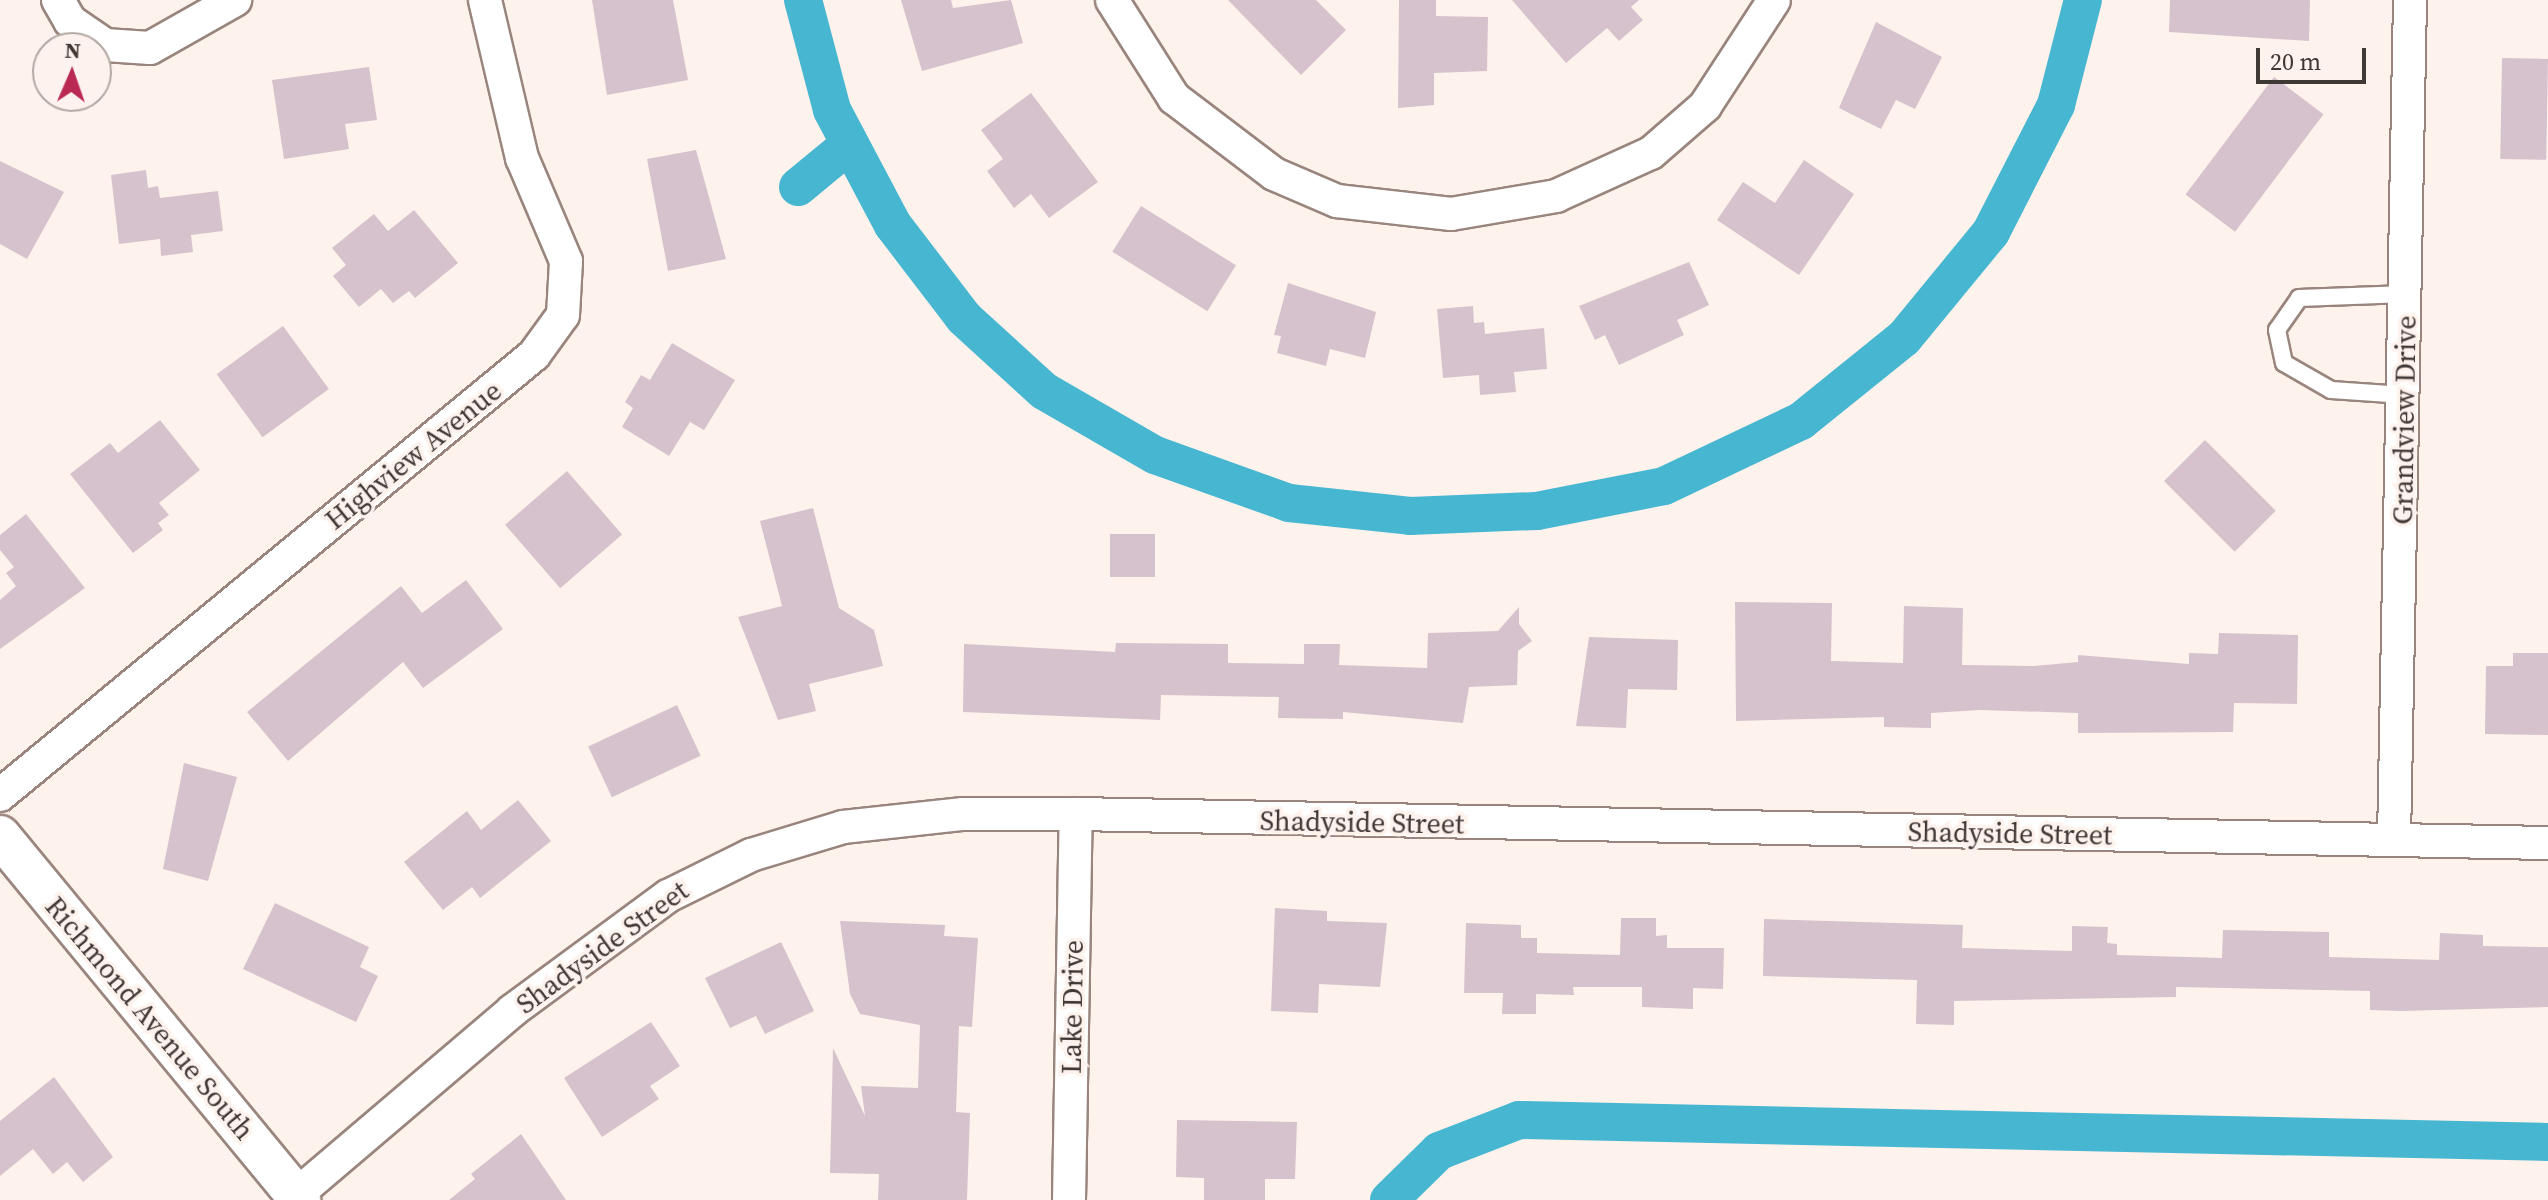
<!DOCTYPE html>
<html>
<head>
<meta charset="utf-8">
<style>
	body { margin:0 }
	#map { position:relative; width:2548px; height:1200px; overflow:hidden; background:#fef2ec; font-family:"Source Serif 4",serif }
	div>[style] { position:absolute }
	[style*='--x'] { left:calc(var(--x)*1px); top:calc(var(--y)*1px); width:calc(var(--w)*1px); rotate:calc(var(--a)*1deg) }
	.canal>* { height:38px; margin:-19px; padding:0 19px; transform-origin:19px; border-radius:19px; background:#47b7d1 }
	.building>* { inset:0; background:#d6c2cc; transform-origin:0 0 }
	.roads { filter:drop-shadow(2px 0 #99857d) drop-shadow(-2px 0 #99857d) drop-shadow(0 2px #99857d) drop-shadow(0 -2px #99857d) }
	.service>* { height:16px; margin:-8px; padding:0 8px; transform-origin:8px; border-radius:8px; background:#fff }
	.minor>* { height:32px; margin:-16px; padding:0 16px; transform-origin:16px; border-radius:16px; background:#fff }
	.tertiary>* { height:40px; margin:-20px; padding:0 20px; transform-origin:20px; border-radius:20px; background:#fff }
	span { translate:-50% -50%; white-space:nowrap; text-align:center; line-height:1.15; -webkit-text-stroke:7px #fef2ec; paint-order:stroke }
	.street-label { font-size:28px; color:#403834 }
	.north { position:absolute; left:32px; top:32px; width:80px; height:80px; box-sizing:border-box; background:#fef2ec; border:2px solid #b2a8a2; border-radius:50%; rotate:2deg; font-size:22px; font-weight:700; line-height:32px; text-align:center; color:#403834 }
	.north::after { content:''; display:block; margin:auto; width:28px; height:36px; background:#b92951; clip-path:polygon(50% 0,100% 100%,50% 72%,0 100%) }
	.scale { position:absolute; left:2256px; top:48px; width:110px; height:36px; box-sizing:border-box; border:4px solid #403834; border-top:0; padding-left:10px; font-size:24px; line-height:28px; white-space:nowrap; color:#403834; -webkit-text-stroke:6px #fef2ec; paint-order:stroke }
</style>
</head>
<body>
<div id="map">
	<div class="canal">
		<i style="--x:803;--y:0;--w:114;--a:75.2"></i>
		<i style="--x:832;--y:110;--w:130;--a:62.1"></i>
		<i style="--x:893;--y:225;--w:117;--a:52.6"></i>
		<i style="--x:964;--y:318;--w:108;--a:42.4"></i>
		<i style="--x:1044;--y:391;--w:128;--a:30"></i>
		<i style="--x:1155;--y:455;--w:142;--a:19.7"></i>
		<i style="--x:1289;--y:503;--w:122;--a:6.1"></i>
		<i style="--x:1410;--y:516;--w:127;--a:-2.3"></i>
		<i style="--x:1537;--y:511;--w:129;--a:-11.1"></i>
		<i style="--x:1664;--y:486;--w:152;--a:-25.4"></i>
		<i style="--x:1801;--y:421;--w:132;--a:-38.9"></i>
		<i style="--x:1904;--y:338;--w:137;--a:-50.6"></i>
		<i style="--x:1991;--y:232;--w:143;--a:-62.9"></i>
		<i style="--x:2056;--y:105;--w:108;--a:-75.6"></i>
		<i style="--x:798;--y:187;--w:67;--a:-39.6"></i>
		<i style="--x:1389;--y:1200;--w:70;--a:-44.4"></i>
		<i style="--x:1439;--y:1151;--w:86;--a:-21.2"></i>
		<i style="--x:1519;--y:1120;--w:1029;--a:1.22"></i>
	</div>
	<div class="building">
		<i style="clip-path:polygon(592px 0,673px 0,688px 80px,607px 95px)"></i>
		<i style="clip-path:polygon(901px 0,951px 0,953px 8px,1011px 0,1023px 43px,922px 71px)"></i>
		<i style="clip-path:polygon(1228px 0,1316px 0,1346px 30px,1301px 75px)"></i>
		<i style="clip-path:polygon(1399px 0,1436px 0,1436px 16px,1488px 17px,1487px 71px,1434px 73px,1434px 105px,1398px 108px)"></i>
		<i style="clip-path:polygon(1512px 0,1639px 0,1631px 7px,1643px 20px,1619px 41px,1607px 28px,1566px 63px)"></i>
		<i style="clip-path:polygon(2170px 0,2310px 0,2309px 41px,2169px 32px)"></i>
		<i style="clip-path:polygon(1876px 22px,1942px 57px,1915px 109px,1896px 100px,1881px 129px,1839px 108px)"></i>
		<i style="left:2502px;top:58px;width:46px;height:101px;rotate:1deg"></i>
		<i style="clip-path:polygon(369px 67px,377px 120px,345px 124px,349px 149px,284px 159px,272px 80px)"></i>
		<i style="left:2274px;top:77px;width:62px;height:147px;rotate:37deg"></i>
		<i style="clip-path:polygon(1031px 93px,1098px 182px,1049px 218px,1031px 194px,1014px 208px,987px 171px,1003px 159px,981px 130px)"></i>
		<i style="clip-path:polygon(696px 150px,726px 259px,668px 271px,647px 159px)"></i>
		<i style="clip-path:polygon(1804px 160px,1854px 194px,1799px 275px,1717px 220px,1743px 182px,1775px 203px)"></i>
		<i style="clip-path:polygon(0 161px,64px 192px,27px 259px,0 244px)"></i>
		<i style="clip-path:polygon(146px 170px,148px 188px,158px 186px,160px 198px,218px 191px,223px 231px,191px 235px,193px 252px,161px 256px,160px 239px,119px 244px,111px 175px)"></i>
		<i style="left:1141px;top:206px;width:112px;height:54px;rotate:32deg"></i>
		<i style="clip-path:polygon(414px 210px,458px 263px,415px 298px,409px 291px,393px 303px,381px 289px,359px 307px,333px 276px,346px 265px,332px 248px,374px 214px,388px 231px)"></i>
		<i style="clip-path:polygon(1689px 262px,1709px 305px,1677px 320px,1684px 335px,1619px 365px,1605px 335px,1595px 340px,1579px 306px)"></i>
		<i style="clip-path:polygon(1288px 283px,1376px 312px,1365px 358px,1330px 349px,1326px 366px,1277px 353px,1281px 336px,1274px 335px)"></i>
		<i style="clip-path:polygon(1473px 306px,1474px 323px,1484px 322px,1485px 334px,1544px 328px,1547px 369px,1514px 372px,1516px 392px,1480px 395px,1479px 375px,1443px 378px,1437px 309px)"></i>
		<i style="left:283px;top:326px;width:78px;height:82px;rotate:54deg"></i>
		<i style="clip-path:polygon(672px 343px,735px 380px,704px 430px,690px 422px,669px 456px,622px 427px,633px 408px,625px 402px,641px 375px,650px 380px)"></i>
		<i style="clip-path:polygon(160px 420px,200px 470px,159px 503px,169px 515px,158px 523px,163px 530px,133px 553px,70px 474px,110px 443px,118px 453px)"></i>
		<i style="left:2205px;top:440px;width:100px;height:58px;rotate:45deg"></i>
		<i style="left:567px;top:471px;width:84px;height:82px;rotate:49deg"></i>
		<i style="clip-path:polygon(813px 508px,839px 608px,874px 630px,883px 666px,809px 684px,816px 711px,778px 720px,738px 617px,782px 606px,760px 521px)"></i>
		<i style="clip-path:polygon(26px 514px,85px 588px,0 649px,0 600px,16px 586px,6px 573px,14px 567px,0 550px,0 535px)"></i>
		<i style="left:1110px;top:534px;width:45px;height:43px"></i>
		<i style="clip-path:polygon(466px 580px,503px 629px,423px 688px,403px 662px,288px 761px,247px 712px,401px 586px,422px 613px)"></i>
		<i style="clip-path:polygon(1735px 602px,1832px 603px,1831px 661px,1903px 663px,1904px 606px,1963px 608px,1962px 665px,2034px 666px,2078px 662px,2078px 655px,2189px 664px,2189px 653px,2218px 654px,2219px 633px,2298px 635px,2297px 704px,2234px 703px,2233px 732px,2078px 733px,2078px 713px,1980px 710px,1931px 713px,1931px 728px,1884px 727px,1884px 717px,1736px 721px)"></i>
		<i style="clip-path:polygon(1519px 607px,1519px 624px,1532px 641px,1518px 651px,1517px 685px,1469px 687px,1463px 723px,1343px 712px,1343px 719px,1278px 718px,1279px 697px,1161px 695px,1160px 720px,963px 712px,964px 644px,1115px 652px,1116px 643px,1228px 644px,1228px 663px,1304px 664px,1304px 644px,1340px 644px,1339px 665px,1427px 668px,1428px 633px,1498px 631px)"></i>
		<i style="clip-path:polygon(1589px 637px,1678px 640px,1677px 690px,1628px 689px,1626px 728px,1576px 726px)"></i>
		<i style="clip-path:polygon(2513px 653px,2548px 653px,2548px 735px,2485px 734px,2486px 666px,2513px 666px)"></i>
		<i style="left:677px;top:705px;width:56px;height:98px;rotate:65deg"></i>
		<i style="clip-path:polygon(184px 763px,237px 777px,208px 881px,163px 869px)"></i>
		<i style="clip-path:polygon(518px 800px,551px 841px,480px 898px,472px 887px,443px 910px,404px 862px,467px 811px,481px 830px)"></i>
		<i style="clip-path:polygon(275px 903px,369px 947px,360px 967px,378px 976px,356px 1022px,243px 969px)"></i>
		<i style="clip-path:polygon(1275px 908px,1327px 911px,1327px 921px,1387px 923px,1380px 987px,1319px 984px,1318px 1013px,1271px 1011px)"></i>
		<i style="clip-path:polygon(1621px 918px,1656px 918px,1656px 936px,1667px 935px,1667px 948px,1724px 948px,1723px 989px,1693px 988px,1693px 1009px,1642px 1007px,1642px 987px,1573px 987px,1574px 995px,1536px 994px,1536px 1014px,1502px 1014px,1503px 993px,1464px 993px,1466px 923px,1521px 925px,1521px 938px,1537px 938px,1537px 953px,1620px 955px)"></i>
		<i style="clip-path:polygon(1764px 919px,1963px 925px,1962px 948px,2072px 951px,2072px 926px,2108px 927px,2107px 943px,2117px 944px,2117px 955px,2222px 958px,2223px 930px,2329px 932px,2329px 957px,2439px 960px,2440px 933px,2483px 935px,2483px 946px,2548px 947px,2548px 1007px,2401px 1011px,2370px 1010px,2370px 991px,2176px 987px,2176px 997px,1954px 1001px,1954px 1025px,1916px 1024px,1917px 980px,1763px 976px)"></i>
		<i style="clip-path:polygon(840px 921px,945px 925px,944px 936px,978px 938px,972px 1027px,959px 1026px,956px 1112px,970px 1113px,967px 1200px,878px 1200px,879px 1174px,830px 1173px,833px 1048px,865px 1116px,861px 1086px,918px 1088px,920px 1025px,860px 1014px,850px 994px)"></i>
		<i style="clip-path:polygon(781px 942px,814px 1011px,765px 1034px,756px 1016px,730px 1028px,705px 978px)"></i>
		<i style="clip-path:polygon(651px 1022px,680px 1066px,650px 1086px,659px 1099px,602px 1137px,564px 1078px)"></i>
		<i style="clip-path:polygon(54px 1077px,113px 1157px,83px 1182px,67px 1162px,53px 1174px,33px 1149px,0 1176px,0 1121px)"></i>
		<i style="clip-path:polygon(1177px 1120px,1297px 1122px,1295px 1179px,1265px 1179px,1265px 1200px,1204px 1200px,1204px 1178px,1176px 1177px)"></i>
		<i style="clip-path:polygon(521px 1134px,566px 1200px,449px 1200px,475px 1179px,471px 1174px)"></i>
	</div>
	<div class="roads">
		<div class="service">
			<i style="--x:2404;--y:395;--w:73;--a:-176.1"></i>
			<i style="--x:2331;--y:390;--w:54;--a:-150.1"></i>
			<i style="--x:2284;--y:363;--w:34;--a:-102"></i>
			<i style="--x:2277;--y:330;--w:39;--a:-55"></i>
			<i style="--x:2299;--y:298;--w:107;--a:-2.1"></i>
		</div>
		<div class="minor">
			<i style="--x:58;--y:0;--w:24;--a:60"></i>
			<i style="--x:70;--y:21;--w:42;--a:34.4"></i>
			<i style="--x:105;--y:45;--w:45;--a:3.8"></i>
			<i style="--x:150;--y:48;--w:98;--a:-29.5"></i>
			<i style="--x:1112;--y:0;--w:116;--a:57.7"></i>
			<i style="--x:1174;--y:98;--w:126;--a:37.2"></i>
			<i style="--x:1274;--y:174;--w:69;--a:23.2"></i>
			<i style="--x:1337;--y:201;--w:115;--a:6.5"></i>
			<i style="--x:1451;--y:214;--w:107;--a:-9.7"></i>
			<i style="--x:1556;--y:196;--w:104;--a:-24.4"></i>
			<i style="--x:1651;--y:153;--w:72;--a:-41"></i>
			<i style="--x:1705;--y:106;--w:126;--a:-56.9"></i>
			<i style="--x:0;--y:795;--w:692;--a:-39.49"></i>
			<i style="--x:534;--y:355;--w:49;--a:-54.1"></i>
			<i style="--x:563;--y:315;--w:54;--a:-86.8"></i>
			<i style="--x:566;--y:261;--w:112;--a:-113.1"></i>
			<i style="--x:522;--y:158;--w:162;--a:-103.2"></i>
			<i style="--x:2394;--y:840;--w:840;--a:-88.91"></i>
			<i style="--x:296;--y:1195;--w:284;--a:-40.4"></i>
			<i style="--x:512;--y:1011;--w:194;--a:-36.4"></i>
			<i style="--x:668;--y:896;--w:93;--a:-26.3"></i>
			<i style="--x:751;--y:855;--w:96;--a:-16.9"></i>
			<i style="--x:843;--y:827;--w:121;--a:-6.2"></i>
			<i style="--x:963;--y:814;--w:113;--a:0"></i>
			<i style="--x:1076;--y:814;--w:1472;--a:1.13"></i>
			<i style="--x:1069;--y:1200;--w:386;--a:-89"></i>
		</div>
		<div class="tertiary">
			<i style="--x:0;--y:836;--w:472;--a:50.5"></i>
		</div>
	</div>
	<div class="street-label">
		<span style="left:2404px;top:420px;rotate:-89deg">Grandview Drive</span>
		<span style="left:413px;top:455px;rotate:-39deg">Highview Avenue</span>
		<span style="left:1362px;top:822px;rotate:1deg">Shadyside Street</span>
		<span style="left:2010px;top:833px;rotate:1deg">Shadyside Street</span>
		<span style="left:602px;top:947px;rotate:-36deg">Shadyside Street</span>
		<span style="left:1072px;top:1007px;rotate:-89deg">Lake Drive</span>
		<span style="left:150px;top:1018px;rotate:50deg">Richmond Avenue South</span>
	</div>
	<div class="north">N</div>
	<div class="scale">20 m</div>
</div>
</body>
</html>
